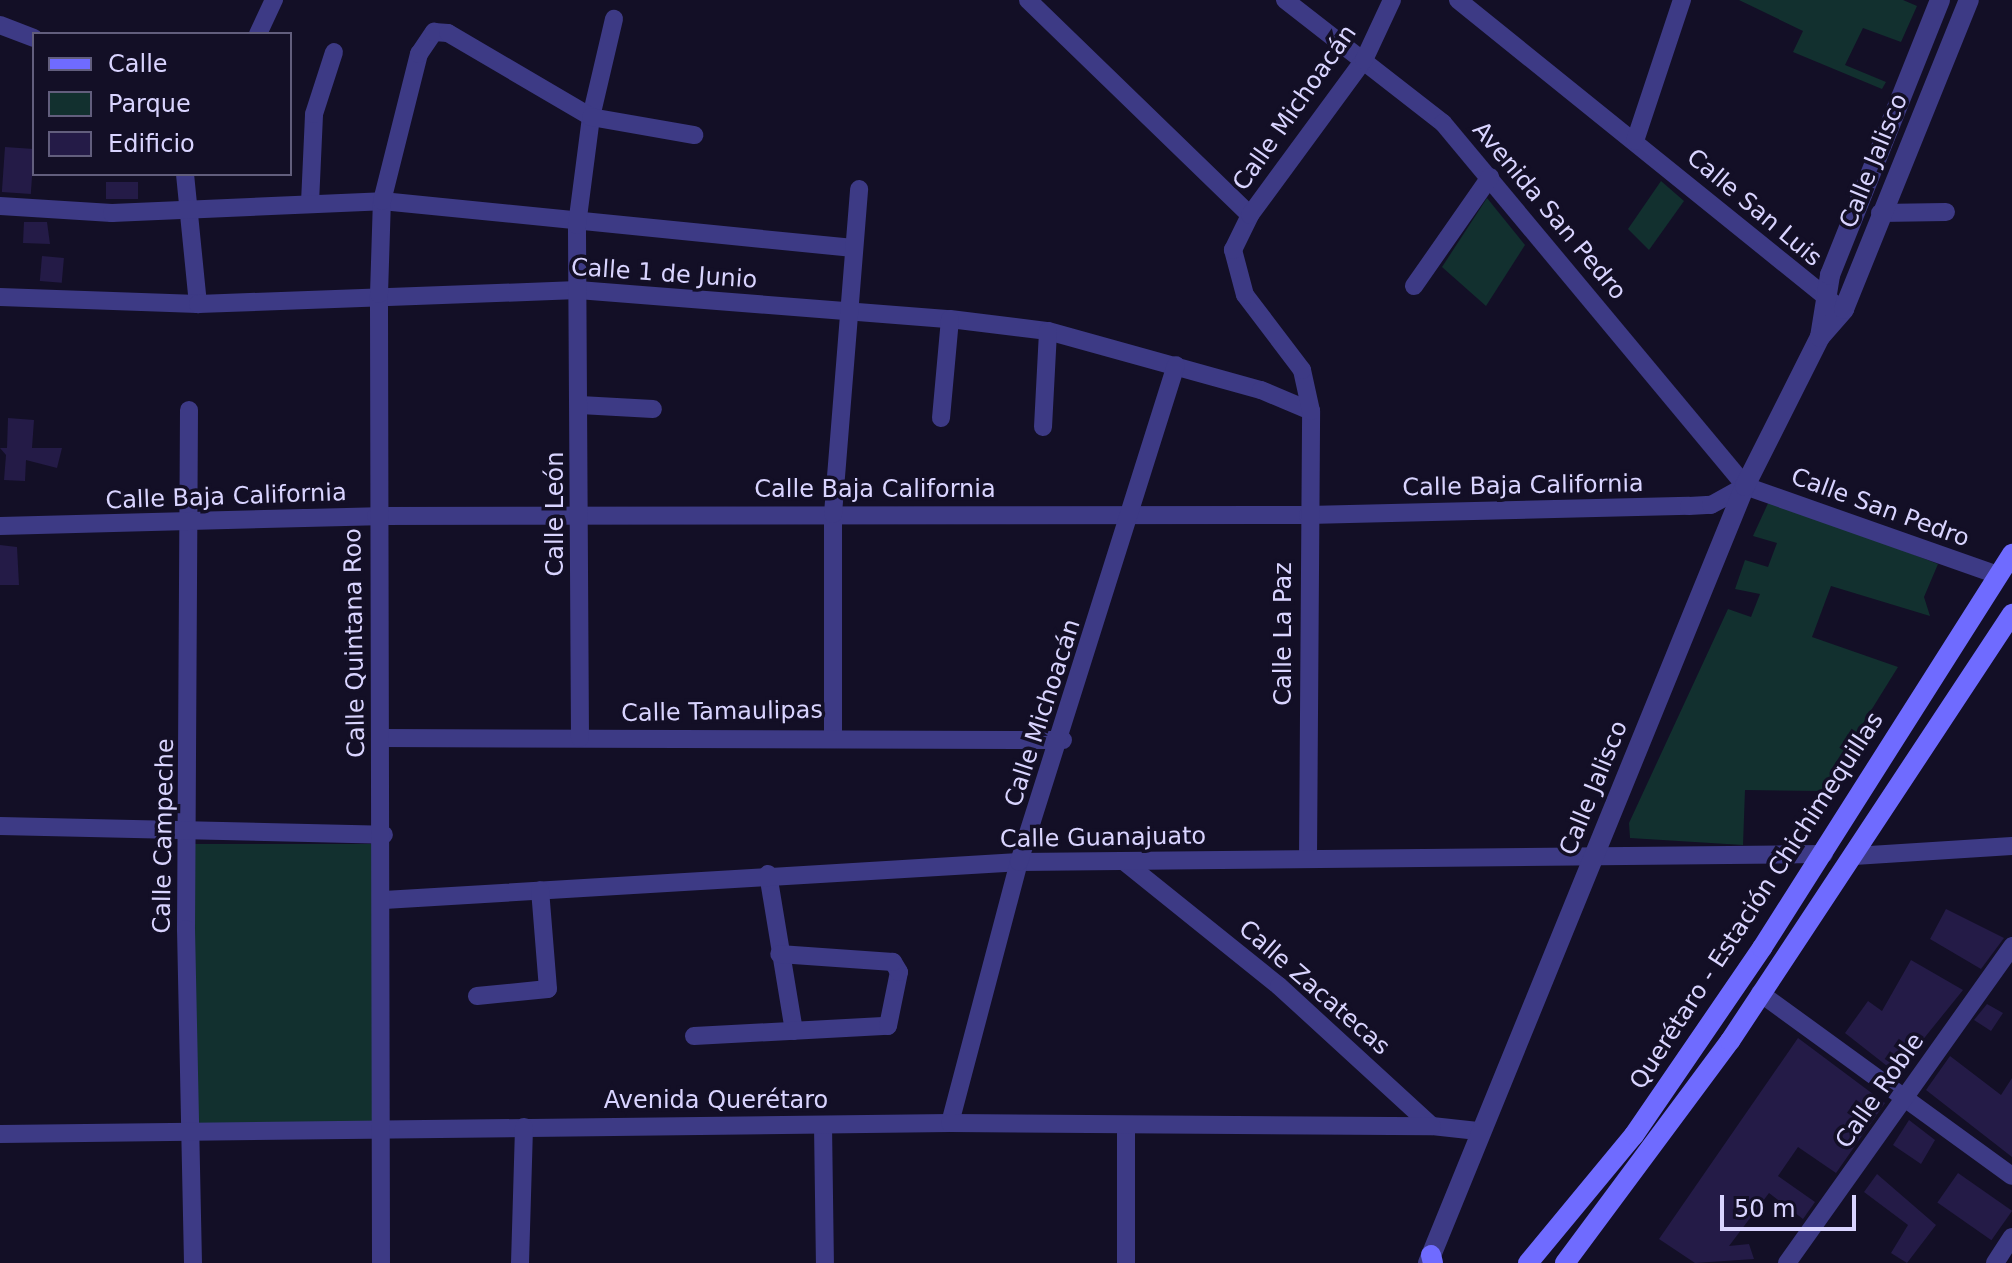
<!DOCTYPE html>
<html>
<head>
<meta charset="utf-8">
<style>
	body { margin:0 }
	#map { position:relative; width:2012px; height:1263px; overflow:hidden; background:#130f26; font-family:"DejaVu Sans",sans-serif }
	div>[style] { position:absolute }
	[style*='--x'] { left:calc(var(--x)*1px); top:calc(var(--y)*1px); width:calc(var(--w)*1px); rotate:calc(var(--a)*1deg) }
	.green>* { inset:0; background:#12302f; transform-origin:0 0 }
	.building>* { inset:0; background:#241b47; transform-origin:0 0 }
	.minor>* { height:18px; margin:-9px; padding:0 9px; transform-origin:9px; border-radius:9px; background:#3d3a85 }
	.tertiary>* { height:20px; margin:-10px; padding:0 10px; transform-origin:10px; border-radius:10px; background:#3d3a85 }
	.secondary>* { height:20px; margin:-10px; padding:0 10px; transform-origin:10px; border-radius:10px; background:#6f6bff }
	span { translate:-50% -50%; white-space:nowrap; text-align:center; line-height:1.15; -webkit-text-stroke:7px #130f26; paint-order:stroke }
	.street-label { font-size:24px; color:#d9d4ff }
	.legend { position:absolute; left:32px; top:32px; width:260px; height:144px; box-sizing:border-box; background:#130f26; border:2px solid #625e7d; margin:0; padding:10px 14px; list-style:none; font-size:24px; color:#d9d4ff }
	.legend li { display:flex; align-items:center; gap:16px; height:40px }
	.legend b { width:40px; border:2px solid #625e7d }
	.scale { position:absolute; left:1720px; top:1195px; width:136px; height:36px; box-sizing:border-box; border:4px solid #d9d4ff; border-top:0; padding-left:10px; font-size:24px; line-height:28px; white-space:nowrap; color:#d9d4ff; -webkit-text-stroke:6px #130f26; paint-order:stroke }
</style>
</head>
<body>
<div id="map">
	<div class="green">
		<i style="clip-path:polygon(1739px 0,1903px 0,1917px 6px,1901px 42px,1863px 28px,1845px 65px,1886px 82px,1882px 89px,1793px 52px,1803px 31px)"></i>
		<i style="clip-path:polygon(1661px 181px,1684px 201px,1649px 250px,1628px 229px)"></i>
		<i style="clip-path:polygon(1487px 198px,1525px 245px,1486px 306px,1442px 267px)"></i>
		<i style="clip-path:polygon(1770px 499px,1938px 564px,1924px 597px,1930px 616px,1831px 586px,1812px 637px,1898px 667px,1821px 791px,1745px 790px,1743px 845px,1630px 838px,1629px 823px,1728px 609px,1751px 617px,1760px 594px,1735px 589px,1745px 560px,1768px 567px,1777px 543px,1753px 536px)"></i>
		<i style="left:190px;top:844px;width:189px;height:284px"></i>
	</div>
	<div class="building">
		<i style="left:5px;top:147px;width:29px;height:45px;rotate:4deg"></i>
		<i style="left:106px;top:182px;width:32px;height:17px"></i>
		<i style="clip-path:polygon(24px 222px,47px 222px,50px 244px,23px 243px)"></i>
		<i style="left:42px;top:256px;width:22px;height:25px;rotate:5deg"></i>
		<i style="clip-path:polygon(8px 418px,34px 420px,32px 448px,62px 448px,57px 468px,26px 460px,25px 481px,4px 480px,6px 455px,0 448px,7px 448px)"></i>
		<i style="clip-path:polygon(0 545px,17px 547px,19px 585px,0 585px)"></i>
		<i style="clip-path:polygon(1946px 909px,2004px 938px,1981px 969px,1930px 939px)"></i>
		<i style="clip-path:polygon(1911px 960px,1963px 990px,1896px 1073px,1845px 1033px,1868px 1001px,1882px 1011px)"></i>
		<i style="clip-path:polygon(1987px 1004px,2003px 1013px,1991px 1031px,1974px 1020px)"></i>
		<i style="clip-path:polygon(1798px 1038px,1885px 1103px,1836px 1173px,1798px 1147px,1778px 1176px,1815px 1202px,1803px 1219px,1769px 1193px,1729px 1246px,1749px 1244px,1754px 1259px,1695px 1263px,1659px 1239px)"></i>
		<i style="clip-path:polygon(1950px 1056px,2001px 1095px,2012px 1078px,2012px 1157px,1926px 1090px)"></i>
		<i style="clip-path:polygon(1909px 1120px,1935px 1140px,1921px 1164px,1893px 1145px)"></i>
		<i style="left:1958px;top:1173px;width:66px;height:36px;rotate:35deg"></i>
		<i style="clip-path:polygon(1877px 1174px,1936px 1225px,1907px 1263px,1891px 1253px,1908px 1225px,1864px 1192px)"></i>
	</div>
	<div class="minor">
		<i style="--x:1028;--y:0;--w:309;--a:44.1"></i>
		<i style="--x:1285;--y:0;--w:200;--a:37.9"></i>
		<i style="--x:1443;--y:123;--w:472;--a:50.2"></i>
		<i style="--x:1458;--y:0;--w:484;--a:38.9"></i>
		<i style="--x:0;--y:25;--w:36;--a:21"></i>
		<i style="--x:258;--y:34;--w:38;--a:-65"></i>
		<i style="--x:1635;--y:141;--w:149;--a:-71.6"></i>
		<i style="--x:185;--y:174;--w:131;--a:84.3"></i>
		<i style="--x:310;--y:203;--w:89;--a:-87.4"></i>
		<i style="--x:314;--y:114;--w:65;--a:-72.1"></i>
		<i style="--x:0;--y:206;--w:112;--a:3.6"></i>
		<i style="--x:112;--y:213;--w:270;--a:-2.5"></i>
		<i style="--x:382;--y:201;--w:474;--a:5.7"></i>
		<i style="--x:1880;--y:213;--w:66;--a:-0.9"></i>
		<i style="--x:1414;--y:286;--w:133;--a:-55.1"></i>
		<i style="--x:0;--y:297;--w:198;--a:2"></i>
		<i style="--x:198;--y:304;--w:380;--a:-2.1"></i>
		<i style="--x:578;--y:290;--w:373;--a:4.5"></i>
		<i style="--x:950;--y:319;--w:99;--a:7"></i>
		<i style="--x:1048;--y:331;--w:221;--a:15.5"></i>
		<i style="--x:1261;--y:390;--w:54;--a:22.8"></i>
		<i style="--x:580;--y:405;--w:73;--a:3.1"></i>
		<i style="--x:189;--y:410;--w:519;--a:90.33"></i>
		<i style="--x:186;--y:929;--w:334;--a:88.8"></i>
		<i style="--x:941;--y:418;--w:99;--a:-84.8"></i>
		<i style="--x:1043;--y:427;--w:96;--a:-87"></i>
		<i style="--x:1745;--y:486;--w:268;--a:19.4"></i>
		<i style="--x:0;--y:526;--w:376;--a:-1.5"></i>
		<i style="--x:376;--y:516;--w:932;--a:-0.06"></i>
		<i style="--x:1308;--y:515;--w:381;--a:-1.4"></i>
		<i style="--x:1689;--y:506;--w:22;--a:-3"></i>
		<i style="--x:1711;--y:505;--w:39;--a:-29"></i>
		<i style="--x:833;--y:735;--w:221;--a:-90"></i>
		<i style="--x:833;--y:514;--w:326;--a:-85.4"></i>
		<i style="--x:381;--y:738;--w:682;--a:0.17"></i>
		<i style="--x:580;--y:738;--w:513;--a:-90.34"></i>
		<i style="--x:577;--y:225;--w:109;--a:-82.6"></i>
		<i style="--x:591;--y:117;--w:101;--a:-76.8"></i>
		<i style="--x:0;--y:826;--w:384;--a:1.3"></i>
		<i style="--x:1854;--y:856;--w:158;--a:-3.6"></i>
		<i style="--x:1308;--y:858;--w:447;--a:-89.6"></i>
		<i style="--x:1311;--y:411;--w:42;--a:-102.4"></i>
		<i style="--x:1302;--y:370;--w:94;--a:-127.2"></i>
		<i style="--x:1245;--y:295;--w:47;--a:-104.9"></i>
		<i style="--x:1233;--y:250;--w:39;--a:-64"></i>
		<i style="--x:1250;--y:215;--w:192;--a:-53.7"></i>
		<i style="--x:1364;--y:60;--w:66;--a:-65"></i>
		<i style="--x:1126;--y:863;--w:196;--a:38.8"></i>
		<i style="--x:1279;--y:986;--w:207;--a:42.5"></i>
		<i style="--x:1432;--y:1126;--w:46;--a:6.2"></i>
		<i style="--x:768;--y:874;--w:159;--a:80.6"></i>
		<i style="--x:384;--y:900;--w:636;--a:-3.42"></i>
		<i style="--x:1019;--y:862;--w:805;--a:-0.57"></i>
		<i style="--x:1760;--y:993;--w:311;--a:36"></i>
		<i style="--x:477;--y:996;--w:71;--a:-5.6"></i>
		<i style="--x:548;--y:989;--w:99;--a:-94.6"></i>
		<i style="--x:694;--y:1036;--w:194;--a:-3"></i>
		<i style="--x:888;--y:1026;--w:55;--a:-78.5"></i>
		<i style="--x:899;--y:972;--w:12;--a:-121"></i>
		<i style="--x:893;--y:962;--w:114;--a:-176"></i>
		<i style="--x:950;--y:1123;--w:270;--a:-75.2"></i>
		<i style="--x:1019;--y:862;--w:521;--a:-72.47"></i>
		<i style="--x:823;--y:1125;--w:138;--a:89.2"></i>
		<i style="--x:1126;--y:1128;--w:135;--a:90"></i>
		<i style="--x:0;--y:1134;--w:950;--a:-0.66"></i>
		<i style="--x:950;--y:1123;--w:482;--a:0.4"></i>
		<i style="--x:381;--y:1263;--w:969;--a:-90.12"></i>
		<i style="--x:379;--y:294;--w:93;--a:-88.2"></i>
		<i style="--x:382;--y:201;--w:152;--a:-75.9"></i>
		<i style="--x:419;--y:54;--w:27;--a:-56"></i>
		<i style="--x:434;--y:32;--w:14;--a:4"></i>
		<i style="--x:448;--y:33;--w:166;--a:30.4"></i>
		<i style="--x:591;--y:117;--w:105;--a:9.9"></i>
		<i style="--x:520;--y:1263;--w:136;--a:-88.3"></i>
		<i style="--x:1787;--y:1263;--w:389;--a:-54.6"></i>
		<i style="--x:1995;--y:1263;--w:31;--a:-57"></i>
	</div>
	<div class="tertiary">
		<i style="--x:1820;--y:337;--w:63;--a:-80.8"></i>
		<i style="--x:1830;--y:275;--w:296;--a:-68.2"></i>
		<i style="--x:1428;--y:1263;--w:839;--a:-67.81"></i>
		<i style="--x:1745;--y:486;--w:167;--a:-63.3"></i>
		<i style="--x:1820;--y:337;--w:37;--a:-49"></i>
		<i style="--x:1844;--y:309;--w:333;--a:-68"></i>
	</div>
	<div class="secondary">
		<i style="--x:1431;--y:1255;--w:8;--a:76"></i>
		<i style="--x:1528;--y:1263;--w:166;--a:-50.4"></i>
		<i style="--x:1634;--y:1135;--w:227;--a:-55.6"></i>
		<i style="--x:1762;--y:948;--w:467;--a:-57.6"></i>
		<i style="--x:1565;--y:1263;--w:277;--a:-53.4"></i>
		<i style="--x:1730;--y:1041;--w:512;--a:-56.56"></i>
	</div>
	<div class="street-label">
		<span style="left:1295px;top:108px;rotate:-55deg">Calle Michoacán</span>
		<span style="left:1874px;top:161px;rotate:-68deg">Calle Jalisco</span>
		<span style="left:1754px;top:208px;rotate:40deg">Calle San Luis</span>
		<span style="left:1549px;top:211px;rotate:50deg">Avenida San Pedro</span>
		<span style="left:664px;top:274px;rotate:4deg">Calle 1 de Junio</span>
		<span style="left:1523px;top:486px;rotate:-1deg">Calle Baja California</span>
		<span style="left:875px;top:490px">Calle Baja California</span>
		<span style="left:226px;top:497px;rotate:-2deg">Calle Baja California</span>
		<span style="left:1880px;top:508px;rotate:20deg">Calle San Pedro</span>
		<span style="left:556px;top:514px;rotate:-90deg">Calle León</span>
		<span style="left:1284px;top:634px;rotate:-90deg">Calle La Paz</span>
		<span style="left:355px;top:643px;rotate:-91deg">Calle Quintana Roo</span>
		<span style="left:722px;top:712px;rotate:-1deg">Calle Tamaulipas</span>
		<span style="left:1043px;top:713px;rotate:-72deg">Calle Michoacán</span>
		<span style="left:1594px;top:788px;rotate:-68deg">Calle Jalisco</span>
		<span style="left:164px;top:836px;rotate:-89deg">Calle Campeche</span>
		<span style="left:1103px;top:838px;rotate:-1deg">Calle Guanajuato</span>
		<span style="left:1757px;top:901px;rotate:-57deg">Querétaro - Estación Chichimequillas</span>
		<span style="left:1314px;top:988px;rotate:41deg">Calle Zacatecas</span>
		<span style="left:1880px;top:1091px;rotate:-55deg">Calle Roble</span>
		<span style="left:716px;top:1101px">Avenida Querétaro</span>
	</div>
	<ul class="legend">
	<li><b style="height:10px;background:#6f6bff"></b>Calle</li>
	<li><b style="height:22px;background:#12302f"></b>Parque</li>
	<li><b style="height:22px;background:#241b47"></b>Edificio</li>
	</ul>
	<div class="scale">50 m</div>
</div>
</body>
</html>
